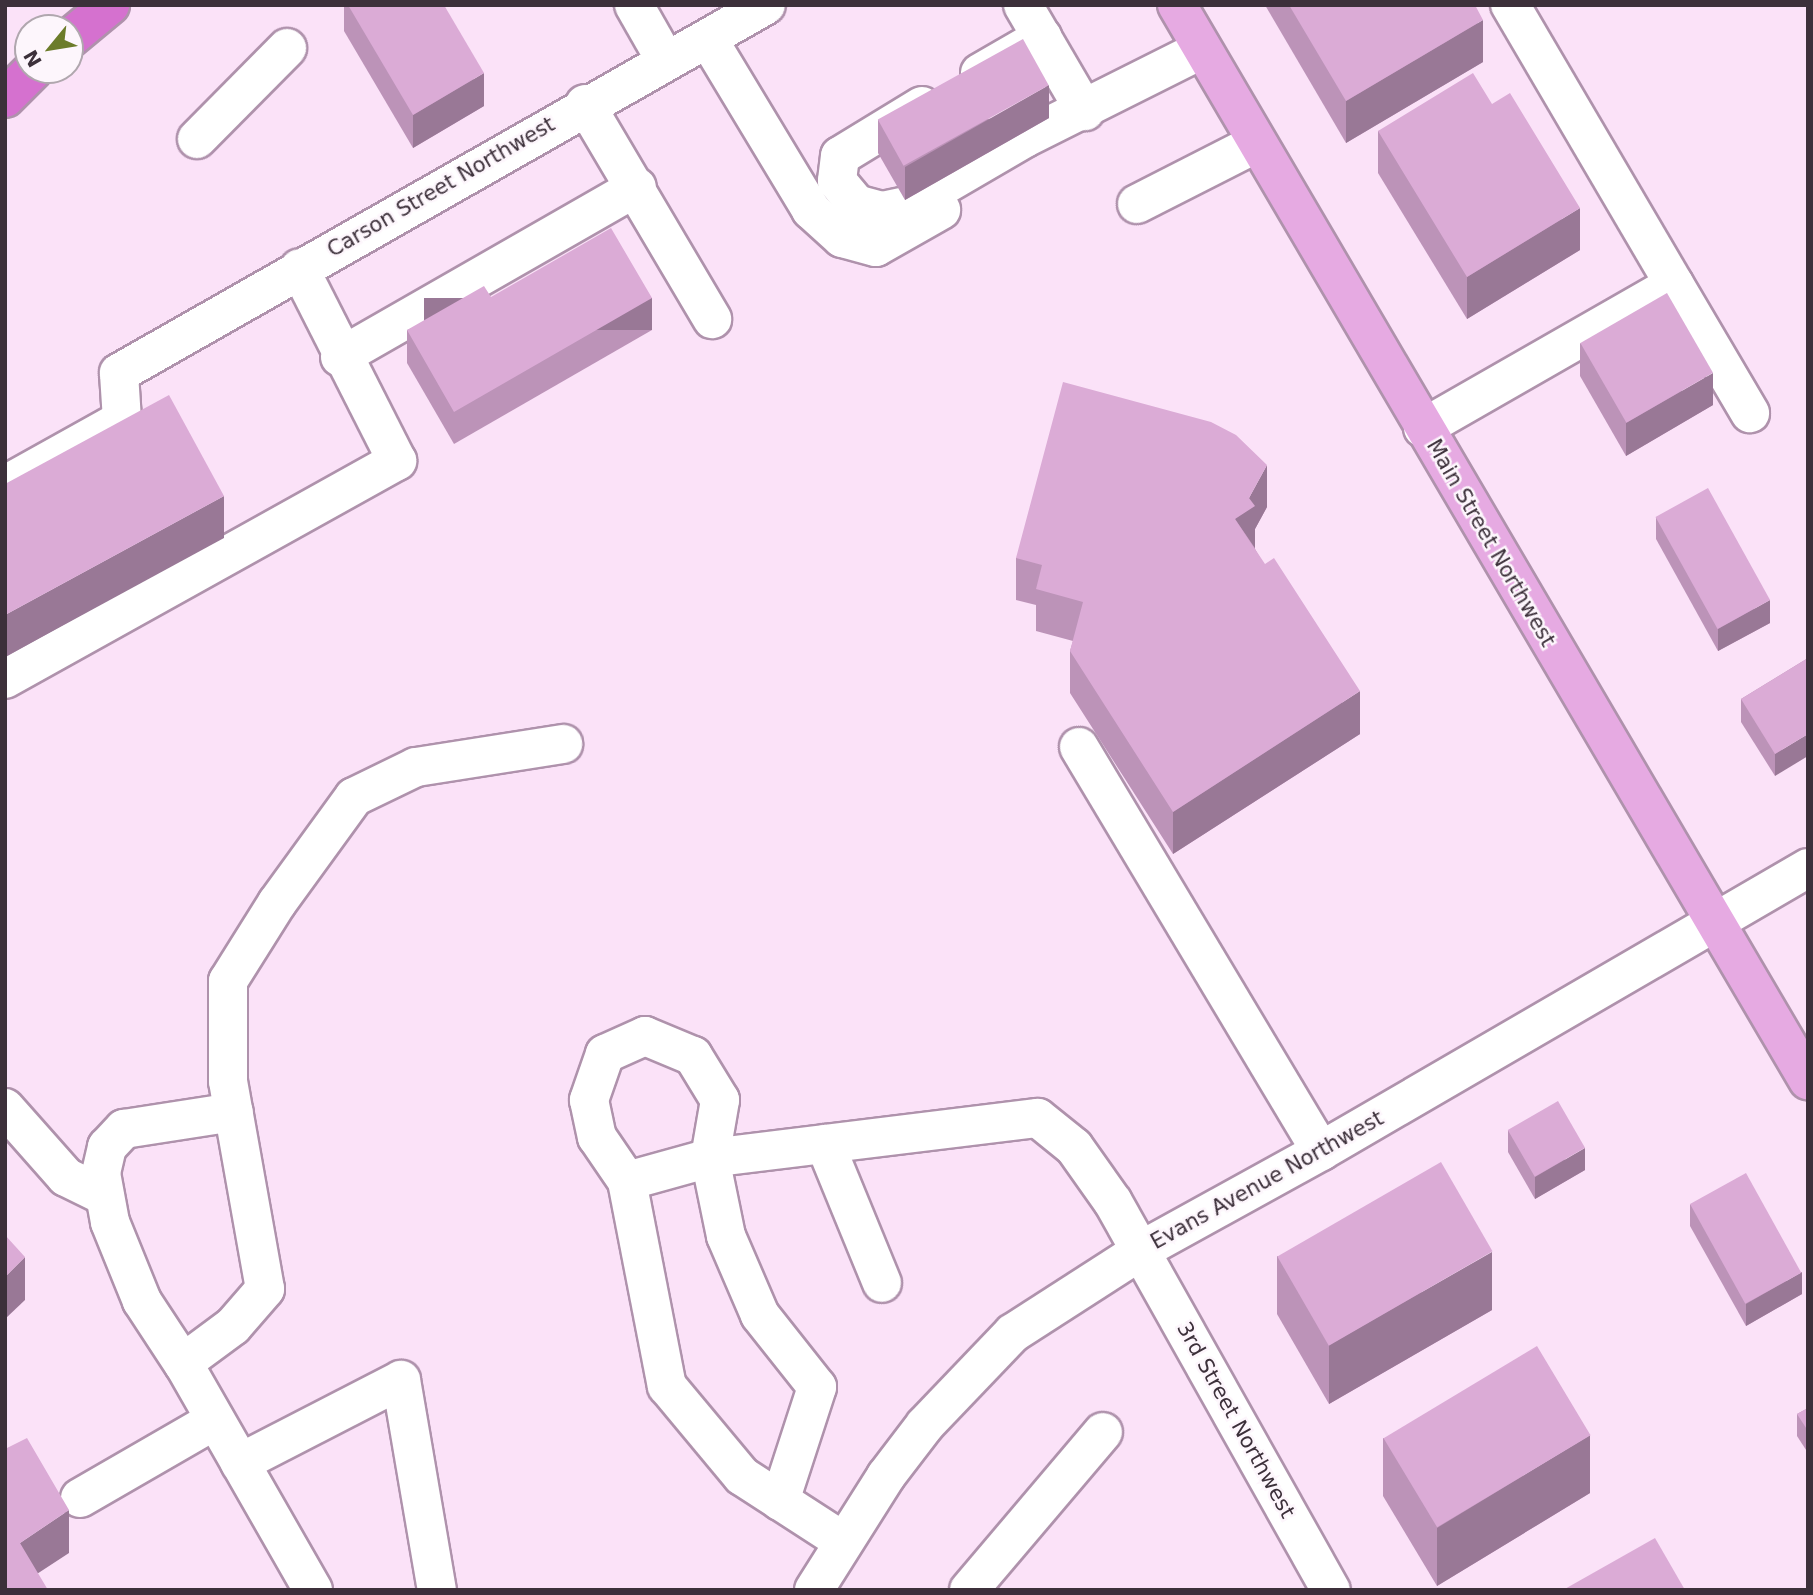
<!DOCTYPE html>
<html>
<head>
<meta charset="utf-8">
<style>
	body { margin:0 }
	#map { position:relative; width:1813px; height:1595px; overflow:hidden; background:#fbe2f8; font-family:"DejaVu Sans",sans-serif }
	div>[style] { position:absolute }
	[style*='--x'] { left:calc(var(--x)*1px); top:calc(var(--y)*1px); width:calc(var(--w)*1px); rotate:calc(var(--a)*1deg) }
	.roads { filter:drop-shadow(2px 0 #af92ac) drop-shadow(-2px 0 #af92ac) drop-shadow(0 2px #af92ac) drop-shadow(0 -2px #af92ac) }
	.minor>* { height:38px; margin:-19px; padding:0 19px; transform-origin:19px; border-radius:19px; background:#fff }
	.major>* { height:38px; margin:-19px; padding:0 19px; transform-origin:19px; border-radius:19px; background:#e6aae2 }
	.highway>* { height:38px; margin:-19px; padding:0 19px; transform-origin:19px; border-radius:19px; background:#d571cf }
	.wall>* { inset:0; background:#bc93b8 }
	.shaded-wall>* { inset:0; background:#997896; transform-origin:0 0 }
	.building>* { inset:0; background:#dbabd6; transform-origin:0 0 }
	span { translate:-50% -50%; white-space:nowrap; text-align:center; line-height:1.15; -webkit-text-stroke:5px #fdf6fc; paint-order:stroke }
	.street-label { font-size:21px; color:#3c303a }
	.frame { position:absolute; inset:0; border:7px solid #3c303a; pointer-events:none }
	.north { position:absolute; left:14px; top:14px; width:70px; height:70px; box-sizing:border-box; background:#fdf6fc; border:2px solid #b0a7ae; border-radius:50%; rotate:240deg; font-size:19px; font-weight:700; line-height:28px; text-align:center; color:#3c303a }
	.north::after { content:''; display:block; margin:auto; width:24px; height:32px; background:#6c7c2a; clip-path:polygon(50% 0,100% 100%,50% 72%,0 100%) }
</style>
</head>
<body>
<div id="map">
	<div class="roads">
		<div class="minor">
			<i style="--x:634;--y:5;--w:64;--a:60.3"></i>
			<i style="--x:1023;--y:5;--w:123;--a:59.7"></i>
			<i style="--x:708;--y:39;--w:200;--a:58.9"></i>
			<i style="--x:811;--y:210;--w:42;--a:42.1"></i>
			<i style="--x:842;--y:238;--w:35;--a:15"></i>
			<i style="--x:876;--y:247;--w:75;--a:-29.6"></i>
			<i style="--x:980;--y:73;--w:72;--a:-30.1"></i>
			<i style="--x:585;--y:104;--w:250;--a:59.4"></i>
			<i style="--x:922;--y:106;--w:96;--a:148.6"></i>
			<i style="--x:840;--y:156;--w:25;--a:97"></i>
			<i style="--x:837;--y:181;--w:30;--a:50"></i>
			<i style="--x:856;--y:204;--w:27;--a:15"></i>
			<i style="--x:882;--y:211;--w:29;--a:-12"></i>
			<i style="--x:910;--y:205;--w:133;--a:-30.2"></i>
			<i style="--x:1025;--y:138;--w:197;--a:-26.6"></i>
			<i style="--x:197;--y:139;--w:128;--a:-45.3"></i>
			<i style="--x:1137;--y:204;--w:132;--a:-27"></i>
			<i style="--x:1674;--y:284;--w:150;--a:59.5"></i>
			<i style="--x:340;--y:357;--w:342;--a:-29.8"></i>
			<i style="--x:1423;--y:428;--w:289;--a:-29.8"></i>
			<i style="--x:1674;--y:284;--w:324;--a:-120.4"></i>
			<i style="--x:5;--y:485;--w:134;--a:-29.1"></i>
			<i style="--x:122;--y:420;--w:47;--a:-93.7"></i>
			<i style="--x:119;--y:373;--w:744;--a:-29.63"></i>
			<i style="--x:5;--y:679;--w:449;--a:-29.1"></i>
			<i style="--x:397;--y:461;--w:216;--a:-116.9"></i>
			<i style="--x:1079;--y:747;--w:471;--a:59.1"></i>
			<i style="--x:5;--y:1108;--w:92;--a:48.5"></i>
			<i style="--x:66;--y:1177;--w:43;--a:26"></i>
			<i style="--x:825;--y:1144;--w:150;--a:67.7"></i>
			<i style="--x:627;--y:1181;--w:86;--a:-15.5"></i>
			<i style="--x:710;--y:1158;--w:330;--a:-7"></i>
			<i style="--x:1038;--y:1118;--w:46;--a:38.9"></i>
			<i style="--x:1074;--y:1147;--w:67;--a:54.7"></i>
			<i style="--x:1113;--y:1202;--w:445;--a:60.7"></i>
			<i style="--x:184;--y:1365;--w:77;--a:-123.3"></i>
			<i style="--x:142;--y:1301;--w:85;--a:-112.1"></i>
			<i style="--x:110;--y:1222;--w:50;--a:-100.4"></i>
			<i style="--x:101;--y:1173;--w:27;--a:-77"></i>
			<i style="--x:107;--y:1147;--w:25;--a:-47"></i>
			<i style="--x:124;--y:1129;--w:111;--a:-8.8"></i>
			<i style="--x:240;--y:1463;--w:181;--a:-27.3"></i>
			<i style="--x:401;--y:1380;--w:213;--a:80.3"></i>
			<i style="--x:80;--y:1498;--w:156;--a:-30"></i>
			<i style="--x:780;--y:1501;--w:120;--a:-72"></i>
			<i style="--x:817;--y:1387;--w:92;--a:-128.4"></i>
			<i style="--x:760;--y:1315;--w:86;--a:-113.3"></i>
			<i style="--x:726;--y:1236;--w:80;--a:-101.6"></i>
			<i style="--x:710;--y:1158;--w:59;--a:-80.2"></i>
			<i style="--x:720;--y:1100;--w:52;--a:-121.5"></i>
			<i style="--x:693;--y:1056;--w:52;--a:-157.4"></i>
			<i style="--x:645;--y:1036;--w:44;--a:155.8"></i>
			<i style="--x:605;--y:1054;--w:49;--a:109.2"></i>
			<i style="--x:589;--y:1100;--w:38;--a:78"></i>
			<i style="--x:597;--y:1137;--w:53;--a:55.7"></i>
			<i style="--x:627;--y:1181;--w:209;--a:79"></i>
			<i style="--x:667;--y:1386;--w:117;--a:50.2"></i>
			<i style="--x:742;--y:1476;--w:121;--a:32.9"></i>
			<i style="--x:313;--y:1590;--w:262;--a:-119.8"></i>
			<i style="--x:183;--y:1363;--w:62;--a:-36.5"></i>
			<i style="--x:233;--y:1326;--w:49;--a:-49.1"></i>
			<i style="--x:265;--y:1289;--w:211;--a:-100.1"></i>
			<i style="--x:228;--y:1081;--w:100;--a:-90"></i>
			<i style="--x:228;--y:981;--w:92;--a:-57.9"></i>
			<i style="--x:277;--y:903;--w:131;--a:-54"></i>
			<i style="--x:354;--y:797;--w:69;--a:-25.8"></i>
			<i style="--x:416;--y:767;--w:149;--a:-8.9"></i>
			<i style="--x:814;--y:1590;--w:135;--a:-57.7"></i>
			<i style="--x:886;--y:1476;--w:64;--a:-52.6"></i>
			<i style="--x:925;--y:1425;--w:127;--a:-46.3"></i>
			<i style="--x:1013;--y:1333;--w:151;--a:-32.8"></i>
			<i style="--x:1140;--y:1251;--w:207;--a:-28.9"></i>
			<i style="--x:1321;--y:1151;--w:563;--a:-30.16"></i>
			<i style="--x:969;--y:1590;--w:207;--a:-49.7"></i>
		</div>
		<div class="major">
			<i style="--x:1177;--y:5;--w:1247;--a:59.59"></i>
		</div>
		<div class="highway">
			<i style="--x:70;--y:38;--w:52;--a:-39.5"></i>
			<i style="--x:5;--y:98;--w:40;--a:-45"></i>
		</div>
	</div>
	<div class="wall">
		<i style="clip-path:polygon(344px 5px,444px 5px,484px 106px,413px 148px,344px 31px)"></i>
		<i style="clip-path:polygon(1265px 5px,1475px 5px,1483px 62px,1346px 143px)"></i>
		<i style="clip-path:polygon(1492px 104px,1580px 250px,1467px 319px,1378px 173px,1378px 131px)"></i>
		<i style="clip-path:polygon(1049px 118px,905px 200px,878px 153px,878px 120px)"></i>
		<i style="clip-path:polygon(491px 297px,652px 330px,454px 444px,407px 363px,407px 330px)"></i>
		<i style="clip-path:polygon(1580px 343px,1713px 405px,1626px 456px,1580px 376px)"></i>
		<i style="clip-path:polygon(1267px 507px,1255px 529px,1255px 549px,1360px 734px,1173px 854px,1070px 693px,1070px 651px,1073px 641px,1036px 631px,1036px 605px,1016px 600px,1016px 558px)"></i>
		<i style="clip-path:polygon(1656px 517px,1770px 623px,1718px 651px,1656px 539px)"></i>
		<i style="clip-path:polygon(1808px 658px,1775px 776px,1741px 722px,1741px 699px)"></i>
		<i style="clip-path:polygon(1508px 1130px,1585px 1170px,1535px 1199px,1508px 1152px)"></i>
		<i style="clip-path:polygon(1690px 1204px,1802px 1294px,1746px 1326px,1690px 1226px)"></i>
		<i style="clip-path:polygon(1277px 1256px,1492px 1310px,1329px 1404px,1277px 1314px)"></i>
		<i style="clip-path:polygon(1808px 1408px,1808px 1453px,1797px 1436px,1797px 1414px)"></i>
		<i style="clip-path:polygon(1383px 1438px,1590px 1493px,1437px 1586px,1383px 1496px)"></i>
	</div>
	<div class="shaded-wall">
		<i style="clip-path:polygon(1483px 20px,1483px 62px,1346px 143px,1346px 101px)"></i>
		<i style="clip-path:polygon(484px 73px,484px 106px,413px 148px,413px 115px)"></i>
		<i style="clip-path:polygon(1049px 85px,1049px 118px,905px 200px,905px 167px)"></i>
		<i style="clip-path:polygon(1580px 208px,1580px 250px,1467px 319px,1467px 277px)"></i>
		<i style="left:652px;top:298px;width:32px;height:228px;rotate:90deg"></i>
		<i style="clip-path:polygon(1713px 373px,1713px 405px,1626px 456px,1626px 423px)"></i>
		<i style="clip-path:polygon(1267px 465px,1267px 507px,1255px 529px,1255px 548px,1235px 519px,1249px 498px)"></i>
		<i style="clip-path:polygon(224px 496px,224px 538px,5px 657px,5px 615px)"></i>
		<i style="clip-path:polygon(1770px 600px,1770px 623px,1718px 651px,1718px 629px)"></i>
		<i style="clip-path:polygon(1360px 691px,1360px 734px,1173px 854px,1173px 812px)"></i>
		<i style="clip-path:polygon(1808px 734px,1808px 756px,1775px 776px,1775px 754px)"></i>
		<i style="clip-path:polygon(1585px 1148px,1585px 1170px,1535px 1199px,1535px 1177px)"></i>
		<i style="clip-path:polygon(1492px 1252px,1492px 1310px,1329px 1404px,1329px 1345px)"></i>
		<i style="clip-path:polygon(25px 1257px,25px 1300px,5px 1319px,5px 1277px)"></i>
		<i style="clip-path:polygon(1802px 1272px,1802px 1294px,1746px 1326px,1746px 1304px)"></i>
		<i style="clip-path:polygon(1590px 1435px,1590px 1493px,1437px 1586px,1437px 1528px)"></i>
		<i style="clip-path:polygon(69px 1510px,69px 1553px,20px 1585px,20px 1543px)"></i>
	</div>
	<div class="building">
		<i style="clip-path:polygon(348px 5px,444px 5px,484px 73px,413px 115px)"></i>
		<i style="clip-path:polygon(1289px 5px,1475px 5px,1483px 20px,1346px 101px)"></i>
		<i style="left:1023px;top:39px;width:53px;height:166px;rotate:61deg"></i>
		<i style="clip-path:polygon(1473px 73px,1492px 104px,1510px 93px,1580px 208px,1467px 277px,1378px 131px)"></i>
		<i style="clip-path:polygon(611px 228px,652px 298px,454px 412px,407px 330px,484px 286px,491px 297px)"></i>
		<i style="left:1667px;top:293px;width:92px;height:100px;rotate:60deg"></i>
		<i style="clip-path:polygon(1063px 382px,1211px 422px,1236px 435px,1267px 465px,1249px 498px,1255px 506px,1235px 519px,1265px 564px,1274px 558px,1360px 691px,1173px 812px,1070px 651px,1083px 602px,1036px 589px,1042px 565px,1016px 558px)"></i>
		<i style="clip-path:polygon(169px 395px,224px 496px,5px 615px,5px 484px)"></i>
		<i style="left:1708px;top:488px;width:128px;height:60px;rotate:61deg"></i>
		<i style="clip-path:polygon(1808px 658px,1808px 734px,1775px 754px,1741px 699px)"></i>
		<i style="left:1558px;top:1101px;width:54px;height:58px;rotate:60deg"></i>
		<i style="left:1441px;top:1162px;width:103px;height:189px;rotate:60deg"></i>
		<i style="left:1746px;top:1173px;width:114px;height:64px;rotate:61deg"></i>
		<i style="clip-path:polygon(5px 1235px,25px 1257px,5px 1277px)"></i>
		<i style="left:1537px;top:1346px;width:104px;height:179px;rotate:59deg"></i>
		<i style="clip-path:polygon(1808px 1408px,1808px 1431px,1797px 1414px)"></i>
		<i style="clip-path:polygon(27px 1438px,69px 1510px,20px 1543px,48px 1590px,5px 1590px,5px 1449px)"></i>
		<i style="clip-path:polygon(1655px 1538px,1685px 1590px,1563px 1590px)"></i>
	</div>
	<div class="street-label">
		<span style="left:441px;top:187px;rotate:-30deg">Carson Street Northwest</span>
		<span style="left:1491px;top:543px;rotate:60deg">Main Street Northwest</span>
		<span style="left:1267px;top:1180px;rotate:-29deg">Evans Avenue Northwest</span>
		<span style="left:1236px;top:1420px;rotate:61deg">3rd Street Northwest</span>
	</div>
	<div class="frame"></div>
	<div class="north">N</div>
</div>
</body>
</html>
